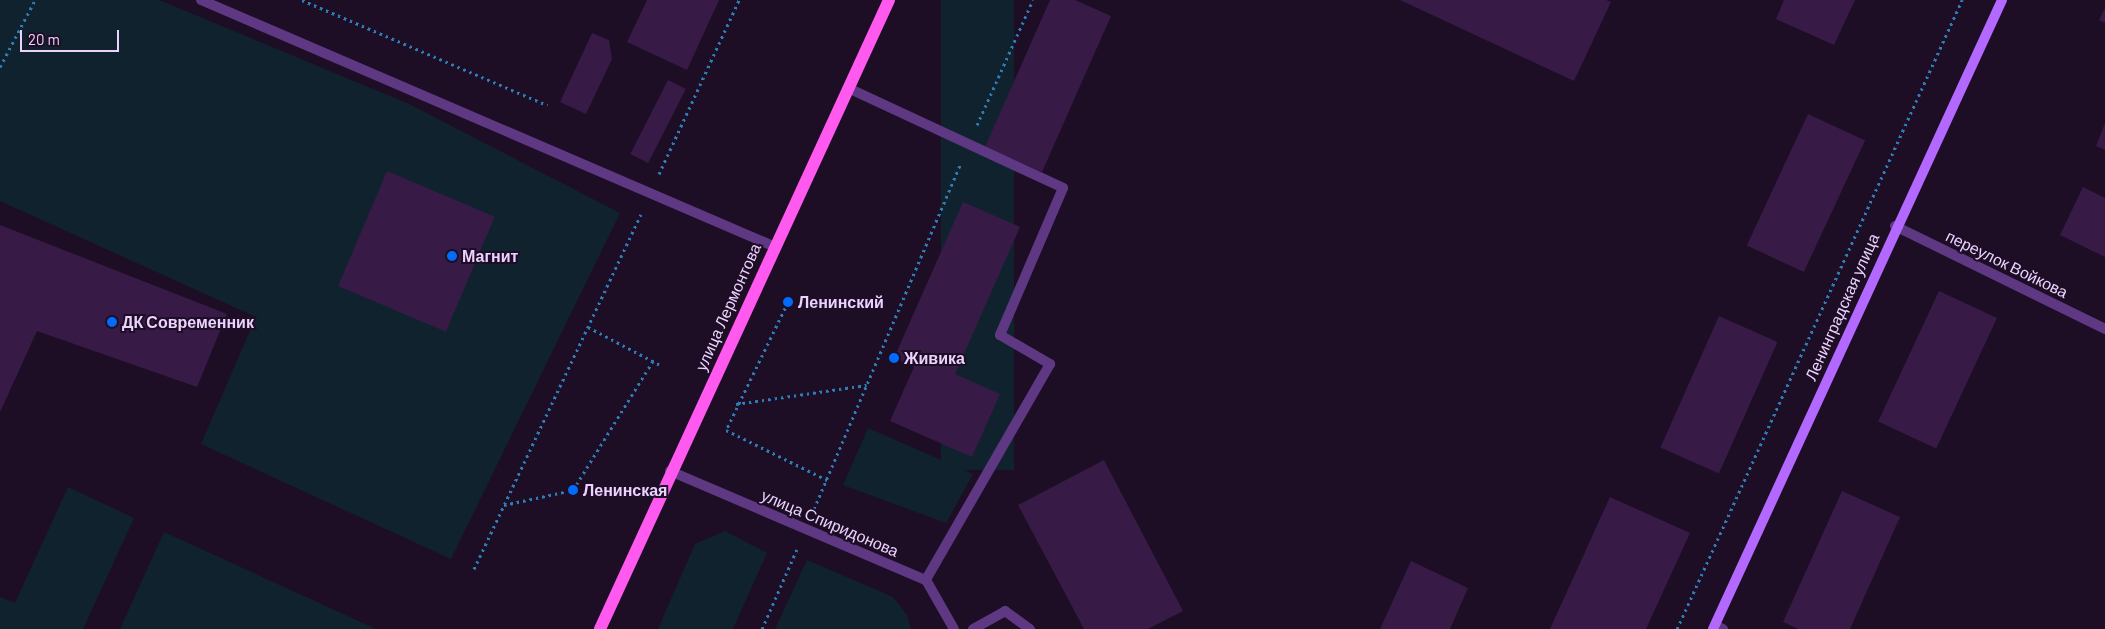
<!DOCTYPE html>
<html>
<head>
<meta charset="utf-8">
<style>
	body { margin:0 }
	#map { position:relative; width:2105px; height:629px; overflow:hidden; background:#1d0e25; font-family:Barlow,sans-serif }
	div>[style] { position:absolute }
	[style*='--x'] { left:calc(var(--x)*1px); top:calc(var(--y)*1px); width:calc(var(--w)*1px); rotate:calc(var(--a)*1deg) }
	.green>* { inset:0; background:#11222f; transform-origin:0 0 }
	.building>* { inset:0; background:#371a46; transform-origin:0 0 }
	.path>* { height:3px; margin-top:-1.5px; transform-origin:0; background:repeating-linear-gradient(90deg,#2d7eb8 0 2.5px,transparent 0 6.5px) }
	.lane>* { height:10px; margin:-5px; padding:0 5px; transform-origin:5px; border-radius:5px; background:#5f3884 }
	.street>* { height:10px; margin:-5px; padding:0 5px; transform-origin:5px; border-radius:5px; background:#5f3884 }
	.secondary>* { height:10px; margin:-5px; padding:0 5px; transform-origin:5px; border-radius:5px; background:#b369ff }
	.primary>* { height:12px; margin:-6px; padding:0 6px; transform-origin:6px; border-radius:6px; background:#ff59ef }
	.dots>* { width:14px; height:14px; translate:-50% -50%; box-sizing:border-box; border:2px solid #1d0e25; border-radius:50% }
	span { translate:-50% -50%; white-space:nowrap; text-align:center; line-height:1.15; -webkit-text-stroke:4px #1d0e25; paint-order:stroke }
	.poi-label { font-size:16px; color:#ecd2ff; font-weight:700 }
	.left { translate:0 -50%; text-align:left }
	.street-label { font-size:16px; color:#ecd2ff }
	.scale { position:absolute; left:20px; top:30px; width:99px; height:22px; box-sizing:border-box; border:2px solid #ecd2ff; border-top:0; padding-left:6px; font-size:15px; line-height:18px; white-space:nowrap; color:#ecd2ff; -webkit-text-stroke:4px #1d0e25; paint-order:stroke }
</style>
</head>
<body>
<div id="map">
	<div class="green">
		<i style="clip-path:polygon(0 0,159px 0,409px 104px,620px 213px,451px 559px,201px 444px,256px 317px,0 201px)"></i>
		<i style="left:941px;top:0;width:73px;height:470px"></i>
		<i style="clip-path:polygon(868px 428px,973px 474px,946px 523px,843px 485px)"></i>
		<i style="clip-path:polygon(68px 487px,134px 518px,83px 629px,0 629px,0 597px,15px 603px)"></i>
		<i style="clip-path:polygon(725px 531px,767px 553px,733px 629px,658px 629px,695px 544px)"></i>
		<i style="clip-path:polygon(164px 532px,376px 629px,120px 629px)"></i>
		<i style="clip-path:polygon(807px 560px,893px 597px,907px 615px,911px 629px,775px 629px)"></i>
	</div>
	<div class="building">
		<i style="clip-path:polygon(647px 0,719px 0,687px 70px,627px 42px)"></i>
		<i style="clip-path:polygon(1050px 0,1075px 0,1111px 16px,1042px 172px,985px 147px)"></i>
		<i style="clip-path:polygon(1400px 0,1606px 0,1611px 2px,1574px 81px)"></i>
		<i style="clip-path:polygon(1784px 0,1855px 0,1834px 45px,1776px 19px)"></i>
		<i style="clip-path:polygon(2105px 8px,2105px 23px,2099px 20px)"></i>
		<i style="clip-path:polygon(592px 33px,609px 40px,612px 59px,586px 114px,560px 102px)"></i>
		<i style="left:668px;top:80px;width:20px;height:83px;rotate:27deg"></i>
		<i style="left:1808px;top:114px;width:63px;height:145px;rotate:25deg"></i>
		<i style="clip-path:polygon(2105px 123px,2105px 150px,2096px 146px)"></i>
		<i style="left:387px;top:171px;width:117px;height:125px;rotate:23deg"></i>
		<i style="clip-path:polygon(2083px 187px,2105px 198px,2105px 257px,2060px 235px)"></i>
		<i style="clip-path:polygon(963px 202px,1020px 227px,955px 374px,1000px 394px,972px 457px,890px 421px,914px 367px,894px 358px)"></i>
		<i style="clip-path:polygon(0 225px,227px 314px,197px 387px,37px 331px,0 412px)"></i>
		<i style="left:1939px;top:291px;width:64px;height:144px;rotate:25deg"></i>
		<i style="left:1719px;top:316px;width:64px;height:144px;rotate:24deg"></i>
		<i style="clip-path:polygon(1104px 460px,1183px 611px,1148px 629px,1084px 629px,1018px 505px)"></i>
		<i style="clip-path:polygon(1842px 491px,1900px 517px,1850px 629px,1798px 629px,1783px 622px)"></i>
		<i style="clip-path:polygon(1610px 497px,1690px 533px,1646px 629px,1550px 629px)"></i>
		<i style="clip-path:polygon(1411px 561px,1468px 588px,1450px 629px,1380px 629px)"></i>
	</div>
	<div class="path">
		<i style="--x:302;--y:0;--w:267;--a:23.2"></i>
		<i style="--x:0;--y:67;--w:76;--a:-62.4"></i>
		<i style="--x:977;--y:125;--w:137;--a:-65.9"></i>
		<i style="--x:659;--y:174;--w:192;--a:-65.3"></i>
		<i style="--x:788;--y:302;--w:142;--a:115.8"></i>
		<i style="--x:726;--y:430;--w:113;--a:26.3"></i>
		<i style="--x:588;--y:327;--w:84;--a:27.8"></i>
		<i style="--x:736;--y:404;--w:132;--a:-8.3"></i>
		<i style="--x:504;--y:505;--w:71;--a:-12.3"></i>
		<i style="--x:573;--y:490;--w:152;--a:-58.2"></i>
		<i style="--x:814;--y:509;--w:374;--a:-67"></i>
		<i style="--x:474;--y:569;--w:392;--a:-64.8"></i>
		<i style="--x:762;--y:629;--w:87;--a:-66.4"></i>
		<i style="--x:1677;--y:629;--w:691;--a:-65.62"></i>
	</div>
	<div class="lane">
		<i style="--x:848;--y:88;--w:237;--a:24.9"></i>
		<i style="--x:1063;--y:188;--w:160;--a:113.2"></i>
		<i style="--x:1000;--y:335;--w:58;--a:30.1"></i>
		<i style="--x:1050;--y:364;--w:249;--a:119.9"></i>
		<i style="--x:973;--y:629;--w:37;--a:-29"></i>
		<i style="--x:1005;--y:611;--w:31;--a:36"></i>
	</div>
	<div class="street">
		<i style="--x:201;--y:0;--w:623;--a:23.27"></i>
		<i style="--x:1895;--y:226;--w:234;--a:26.1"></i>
		<i style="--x:670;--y:471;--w:278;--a:23.1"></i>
		<i style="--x:926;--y:580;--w:56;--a:60.3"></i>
		<i style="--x:1715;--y:625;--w:9;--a:27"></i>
	</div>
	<div class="secondary">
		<i style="--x:1713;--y:629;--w:692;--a:-65.32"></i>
	</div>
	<div class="primary">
		<i style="--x:600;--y:629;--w:692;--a:-65.32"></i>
	</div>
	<div class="dots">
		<i style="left:452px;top:256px;background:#006cfd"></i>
		<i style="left:788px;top:302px;background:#006cfd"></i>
		<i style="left:112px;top:322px;background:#006cfd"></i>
		<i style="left:894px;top:358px;background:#006cfd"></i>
		<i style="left:573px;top:490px;background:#006cfd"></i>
	</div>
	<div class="poi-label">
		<span class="left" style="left:462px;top:256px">Магнит</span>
		<span class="left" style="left:798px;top:302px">Ленинский</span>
		<span class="left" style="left:122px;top:322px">ДК Современник</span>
		<span class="left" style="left:904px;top:358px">Живика</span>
		<span class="left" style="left:583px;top:490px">Ленинская</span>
	</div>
	<div class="street-label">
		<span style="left:2007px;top:264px;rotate:26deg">переулок Войкова</span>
		<span style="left:728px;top:307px;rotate:-66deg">улица Лермонтова</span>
		<span style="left:1842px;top:307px;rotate:-66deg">Ленинградская улица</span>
		<span style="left:830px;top:523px;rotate:23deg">улица Спиридонова</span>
	</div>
	<div class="scale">20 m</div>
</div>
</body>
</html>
